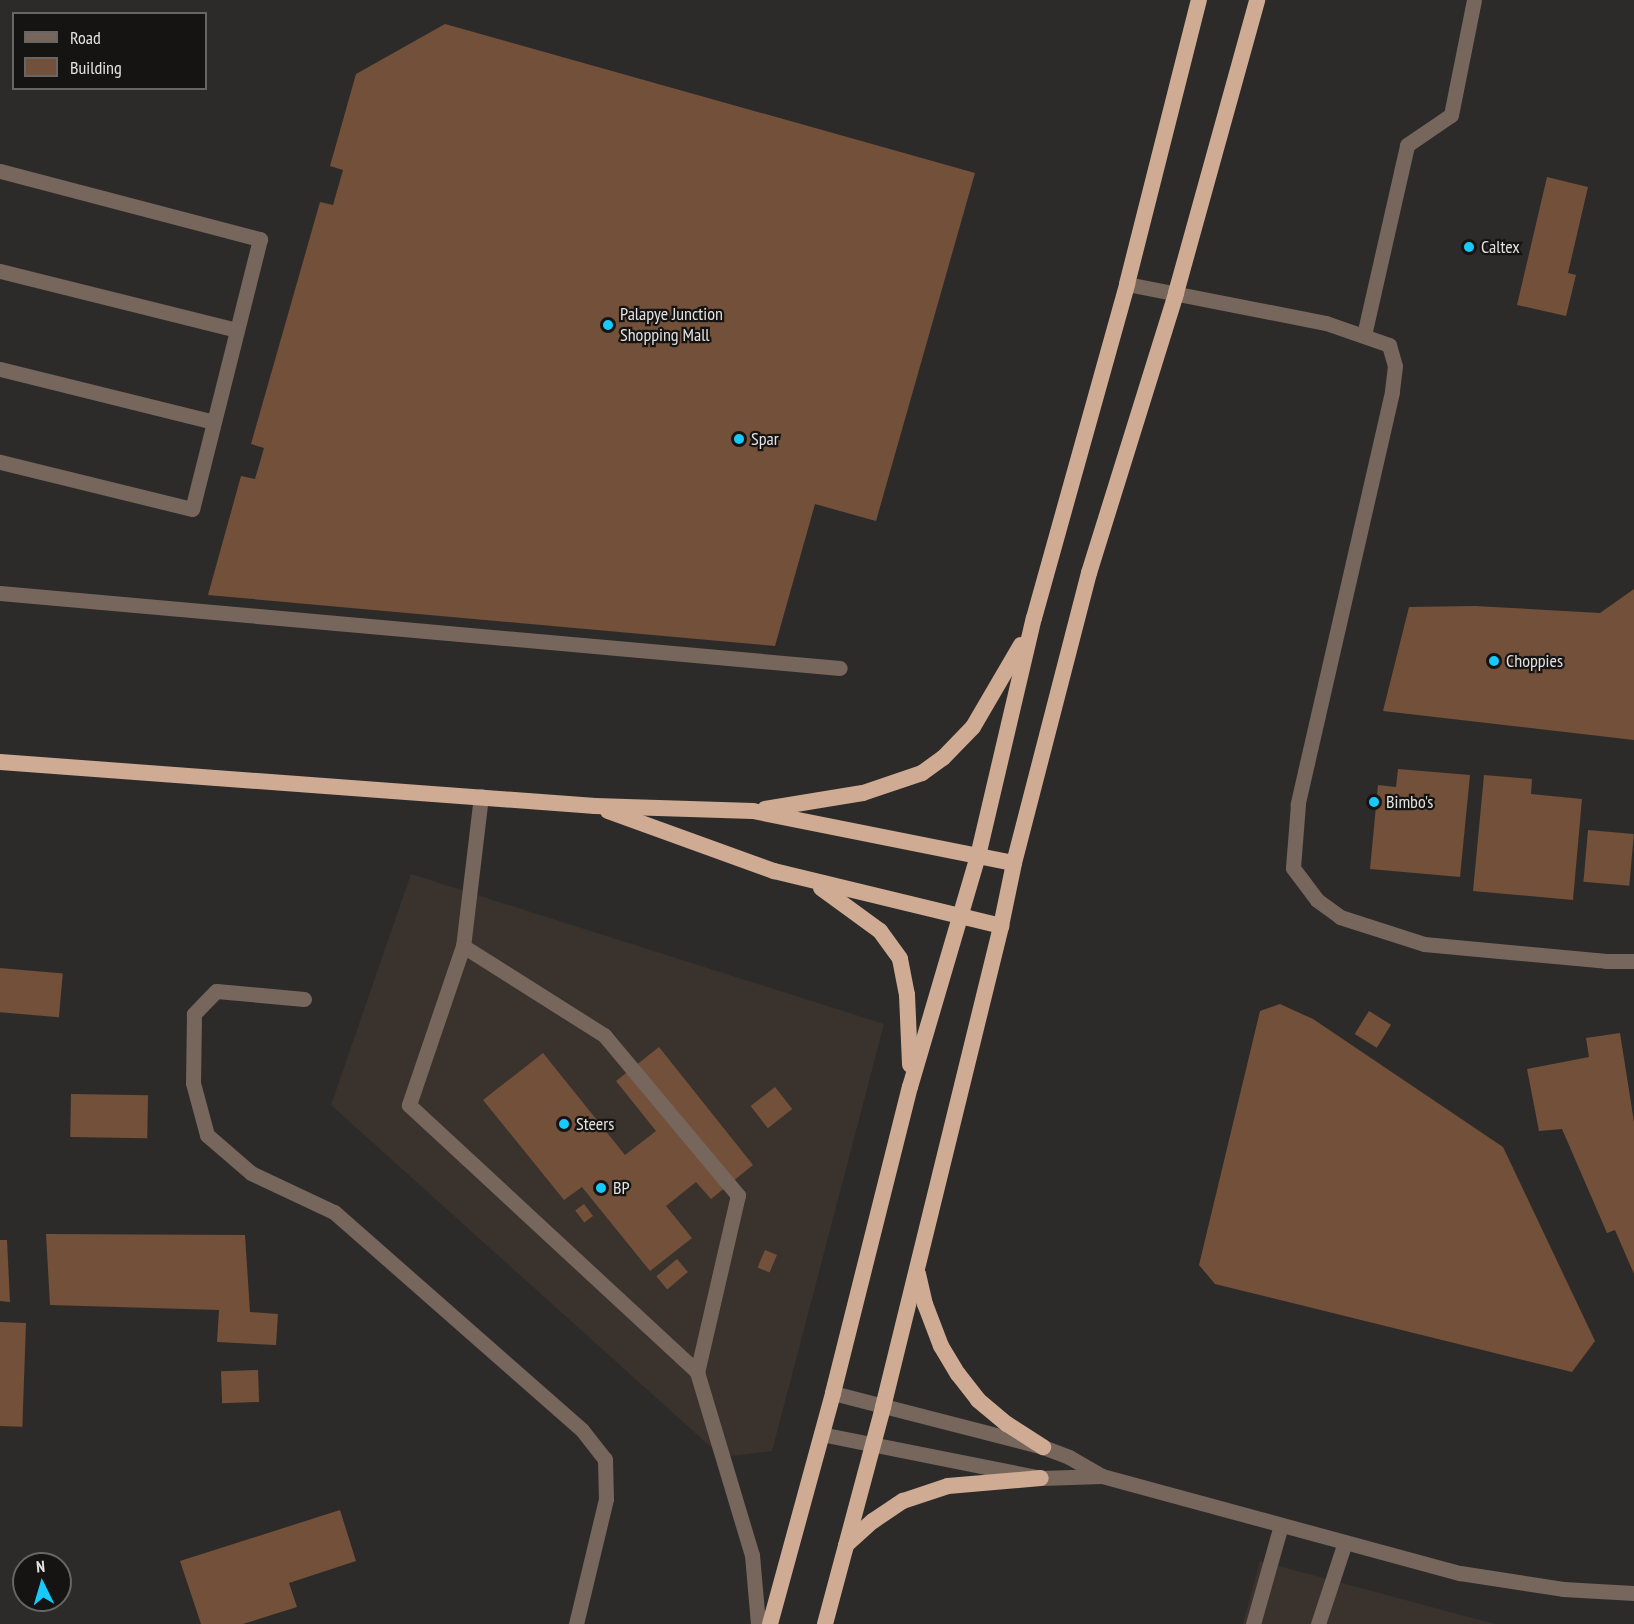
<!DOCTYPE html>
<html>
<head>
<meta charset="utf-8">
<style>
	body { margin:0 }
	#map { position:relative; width:1634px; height:1624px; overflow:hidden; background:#2d2b29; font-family:"PT Sans Narrow",sans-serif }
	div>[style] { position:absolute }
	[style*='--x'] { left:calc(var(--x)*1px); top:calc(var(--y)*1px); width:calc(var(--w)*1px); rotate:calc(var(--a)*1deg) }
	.built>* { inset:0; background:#3a322d }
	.building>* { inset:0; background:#735039; transform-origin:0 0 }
	.service>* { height:15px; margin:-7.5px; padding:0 7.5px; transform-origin:7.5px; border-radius:7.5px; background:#77665c }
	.minor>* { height:15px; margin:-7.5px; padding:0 7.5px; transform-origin:7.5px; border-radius:7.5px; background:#77665c }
	.tertiary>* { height:15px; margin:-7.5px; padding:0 7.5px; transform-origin:7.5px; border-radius:7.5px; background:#77665c }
	.trunk>* { height:16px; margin:-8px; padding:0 8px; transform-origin:8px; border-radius:8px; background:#d0ab94 }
	.dots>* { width:16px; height:16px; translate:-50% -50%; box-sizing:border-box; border:3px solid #151413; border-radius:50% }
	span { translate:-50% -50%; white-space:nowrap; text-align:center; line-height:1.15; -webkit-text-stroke:4.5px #151413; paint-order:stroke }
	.poi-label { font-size:18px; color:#e4e2e1 }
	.left { translate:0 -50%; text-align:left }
	.legend { position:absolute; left:12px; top:12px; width:195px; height:78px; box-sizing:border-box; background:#151413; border:2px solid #686665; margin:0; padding:8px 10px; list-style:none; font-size:18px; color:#e4e2e1 }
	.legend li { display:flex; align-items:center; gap:12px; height:30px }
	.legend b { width:30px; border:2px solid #686665 }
	.north { position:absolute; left:12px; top:1552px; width:60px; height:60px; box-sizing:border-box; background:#151413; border:2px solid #686665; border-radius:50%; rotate:355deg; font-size:16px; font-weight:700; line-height:24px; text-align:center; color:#e4e2e1 }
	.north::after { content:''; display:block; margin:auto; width:21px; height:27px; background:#18cafc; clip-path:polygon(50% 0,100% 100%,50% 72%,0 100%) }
</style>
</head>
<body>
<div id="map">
	<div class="built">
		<i style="clip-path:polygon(411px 874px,884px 1024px,772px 1451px,722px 1457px,331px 1105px)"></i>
		<i style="clip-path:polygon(1260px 1561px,1495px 1624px,1243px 1624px)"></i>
	</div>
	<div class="building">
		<i style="clip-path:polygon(445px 24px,975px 173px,876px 521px,815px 504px,775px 646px,208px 595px,241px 476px,255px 479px,264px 448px,251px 444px,320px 202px,333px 205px,343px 170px,330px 166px,356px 74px)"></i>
		<i style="clip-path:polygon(1547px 177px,1588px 187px,1568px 273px,1576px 275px,1566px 316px,1517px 305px)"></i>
		<i style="clip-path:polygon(1634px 589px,1634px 740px,1383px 711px,1409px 607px,1475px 606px,1600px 613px)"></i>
		<i style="clip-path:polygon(1398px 769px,1470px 775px,1460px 877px,1370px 869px,1378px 785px,1396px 787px)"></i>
		<i style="clip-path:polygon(1484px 775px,1532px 779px,1531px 794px,1582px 799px,1573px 900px,1473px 891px)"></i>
		<i style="left:1588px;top:830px;width:46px;height:52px;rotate:5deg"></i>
		<i style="left:0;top:968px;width:63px;height:44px;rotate:5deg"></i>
		<i style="clip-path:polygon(1280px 1004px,1313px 1019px,1503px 1147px,1595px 1341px,1572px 1372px,1215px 1284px,1199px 1265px,1260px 1011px)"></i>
		<i style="left:1369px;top:1011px;width:26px;height:27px;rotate:32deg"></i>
		<i style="clip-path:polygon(1620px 1033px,1634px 1122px,1634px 1274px,1615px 1230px,1607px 1233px,1562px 1129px,1539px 1131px,1527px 1069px,1589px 1057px,1586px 1038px)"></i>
		<i style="clip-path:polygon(659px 1047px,753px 1165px,711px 1199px,696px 1182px,666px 1206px,692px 1238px,650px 1271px,582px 1187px,564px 1200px,483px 1100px,543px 1053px,625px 1155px,656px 1131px,616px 1081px)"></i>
		<i style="left:775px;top:1087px;width:28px;height:31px;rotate:52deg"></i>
		<i style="left:71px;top:1094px;width:77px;height:43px;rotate:1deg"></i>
		<i style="left:584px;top:1204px;width:15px;height:11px;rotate:53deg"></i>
		<i style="clip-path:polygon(46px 1234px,245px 1235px,250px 1312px,278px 1314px,276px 1345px,217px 1342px,219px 1310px,50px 1305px)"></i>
		<i style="clip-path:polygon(0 1240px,7px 1240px,10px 1302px,0 1301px)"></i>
		<i style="left:765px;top:1250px;width:13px;height:19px;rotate:23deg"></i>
		<i style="left:677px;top:1259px;width:17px;height:27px;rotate:50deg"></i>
		<i style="left:0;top:1322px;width:26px;height:104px;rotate:2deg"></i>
		<i style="left:258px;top:1370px;width:32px;height:37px;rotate:88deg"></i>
		<i style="clip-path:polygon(340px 1510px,356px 1561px,289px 1583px,297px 1607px,243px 1624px,201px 1624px,180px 1561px)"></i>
	</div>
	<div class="service">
		<i style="--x:0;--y:171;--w:269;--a:14.7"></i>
		<i style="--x:260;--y:239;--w:278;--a:104.1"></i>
		<i style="--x:192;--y:509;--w:198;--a:-166.2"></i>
		<i style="--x:0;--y:271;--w:244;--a:14"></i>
		<i style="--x:1364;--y:335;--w:195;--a:-77.2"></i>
		<i style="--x:1407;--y:145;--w:53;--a:-34.3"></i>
		<i style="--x:1451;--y:115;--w:117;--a:-78.7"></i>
		<i style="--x:0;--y:369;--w:220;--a:13.9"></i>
		<i style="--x:0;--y:593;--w:843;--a:5.1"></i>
		<i style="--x:481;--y:796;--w:151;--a:96.8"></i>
		<i style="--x:463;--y:946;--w:168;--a:108.8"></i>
		<i style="--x:409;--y:1105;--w:393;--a:42.8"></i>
		<i style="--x:697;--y:1372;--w:191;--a:73.3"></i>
		<i style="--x:752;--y:1555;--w:69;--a:85"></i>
		<i style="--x:463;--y:946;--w:167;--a:32.3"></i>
		<i style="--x:604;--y:1035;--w:209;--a:50.1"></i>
		<i style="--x:738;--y:1195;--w:182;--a:103"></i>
		<i style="--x:304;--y:999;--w:88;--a:-174.8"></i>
		<i style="--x:216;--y:991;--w:32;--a:134"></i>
		<i style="--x:194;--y:1014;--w:69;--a:90.8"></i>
		<i style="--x:193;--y:1083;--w:54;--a:74.9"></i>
		<i style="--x:207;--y:1135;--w:58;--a:40.8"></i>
		<i style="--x:251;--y:1173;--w:92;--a:25.2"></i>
		<i style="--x:334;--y:1212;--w:330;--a:41.3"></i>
		<i style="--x:582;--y:1430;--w:37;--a:52"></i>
		<i style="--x:605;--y:1459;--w:40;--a:88.6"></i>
		<i style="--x:606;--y:1499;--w:129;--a:103.5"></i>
		<i style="--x:1253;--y:1624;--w:103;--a:-74.2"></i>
		<i style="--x:1318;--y:1624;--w:86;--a:-71.8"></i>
	</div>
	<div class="minor">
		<i style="--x:1127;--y:284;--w:203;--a:11.1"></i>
		<i style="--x:1326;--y:323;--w:67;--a:19.2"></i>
		<i style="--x:1389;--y:345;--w:22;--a:74"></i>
		<i style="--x:1395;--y:366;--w:26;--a:97"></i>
		<i style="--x:1392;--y:392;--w:423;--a:102.9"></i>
		<i style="--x:1298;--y:804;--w:64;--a:94.5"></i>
		<i style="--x:1293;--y:868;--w:40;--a:53"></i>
		<i style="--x:1317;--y:900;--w:29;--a:36"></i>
		<i style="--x:1340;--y:917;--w:88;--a:17.8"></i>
		<i style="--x:1424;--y:944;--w:183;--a:5.3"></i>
		<i style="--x:1606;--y:961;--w:28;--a:0"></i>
	</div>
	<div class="tertiary">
		<i style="--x:833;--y:1393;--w:217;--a:14.4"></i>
		<i style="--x:1043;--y:1447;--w:28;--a:21"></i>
		<i style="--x:1069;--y:1457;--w:38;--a:30"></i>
		<i style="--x:1102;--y:1476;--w:371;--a:15.2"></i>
		<i style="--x:1460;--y:1573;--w:104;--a:8.8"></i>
		<i style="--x:1563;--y:1589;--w:71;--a:3.2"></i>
		<i style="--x:821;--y:1434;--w:224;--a:11.3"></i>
		<i style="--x:1041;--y:1478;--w:61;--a:-1.9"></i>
	</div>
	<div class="trunk">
		<i style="--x:0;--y:762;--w:597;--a:4.23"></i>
		<i style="--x:595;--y:806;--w:158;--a:1.8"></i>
		<i style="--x:753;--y:811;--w:266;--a:11.3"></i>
		<i style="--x:765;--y:809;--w:99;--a:-9.3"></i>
		<i style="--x:863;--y:793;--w:62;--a:-18.7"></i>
		<i style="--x:922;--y:773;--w:26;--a:-36"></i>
		<i style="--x:943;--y:758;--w:43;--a:-45.9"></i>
		<i style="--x:973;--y:727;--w:95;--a:-59.7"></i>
		<i style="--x:608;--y:811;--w:177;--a:19.9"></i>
		<i style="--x:774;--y:871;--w:234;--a:13.6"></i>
		<i style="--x:821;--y:888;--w:73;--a:36.1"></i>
		<i style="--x:880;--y:931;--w:34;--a:54"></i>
		<i style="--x:900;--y:959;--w:37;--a:79"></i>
		<i style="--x:907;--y:995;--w:70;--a:87.5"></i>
		<i style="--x:918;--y:1274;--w:31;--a:77"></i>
		<i style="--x:925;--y:1304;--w:45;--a:69.1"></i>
		<i style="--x:941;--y:1346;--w:33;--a:59"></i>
		<i style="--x:958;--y:1374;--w:33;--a:52"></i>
		<i style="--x:978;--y:1400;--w:38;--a:40"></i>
		<i style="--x:1007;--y:1424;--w:43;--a:32.6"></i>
		<i style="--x:846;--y:1545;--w:36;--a:-42"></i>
		<i style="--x:873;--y:1521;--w:36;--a:-34"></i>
		<i style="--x:903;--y:1501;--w:47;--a:-18.4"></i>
		<i style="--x:948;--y:1486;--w:93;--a:-4.9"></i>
		<i style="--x:770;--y:1624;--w:239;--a:-74.7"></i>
		<i style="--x:833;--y:1393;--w:316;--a:-75.9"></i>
		<i style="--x:910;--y:1087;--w:241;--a:-73.6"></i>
		<i style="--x:978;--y:856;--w:244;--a:-76.8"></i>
		<i style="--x:1034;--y:618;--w:347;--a:-74.4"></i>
		<i style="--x:1127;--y:284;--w:293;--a:-75.8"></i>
		<i style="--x:825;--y:1624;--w:225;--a:-75"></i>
		<i style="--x:883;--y:1407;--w:495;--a:-76.2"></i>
		<i style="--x:1001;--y:926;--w:64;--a:-78.3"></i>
		<i style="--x:1014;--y:863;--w:300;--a:-75.5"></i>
		<i style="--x:1089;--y:573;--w:293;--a:-72.7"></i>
		<i style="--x:1176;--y:293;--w:304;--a:-74.5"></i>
	</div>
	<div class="dots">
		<i style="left:1469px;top:247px;background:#18cafc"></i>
		<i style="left:608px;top:325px;background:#18cafc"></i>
		<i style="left:739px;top:439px;background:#18cafc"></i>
		<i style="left:1494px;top:661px;background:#18cafc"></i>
		<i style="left:1374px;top:802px;background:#18cafc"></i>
		<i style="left:564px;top:1124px;background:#18cafc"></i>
		<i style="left:601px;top:1188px;background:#18cafc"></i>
	</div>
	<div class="poi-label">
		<span class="left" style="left:1481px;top:247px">Caltex</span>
		<span class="left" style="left:620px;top:325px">Palapye Junction<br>Shopping Mall</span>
		<span class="left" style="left:751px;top:439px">Spar</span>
		<span class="left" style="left:1506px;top:661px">Choppies</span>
		<span class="left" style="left:1386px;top:802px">Bimbo's</span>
		<span class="left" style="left:576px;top:1124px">Steers</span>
		<span class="left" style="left:613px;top:1188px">BP</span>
	</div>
	<ul class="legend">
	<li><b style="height:8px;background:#77665c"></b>Road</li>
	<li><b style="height:16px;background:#735039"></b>Building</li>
	</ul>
	<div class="north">N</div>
</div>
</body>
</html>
